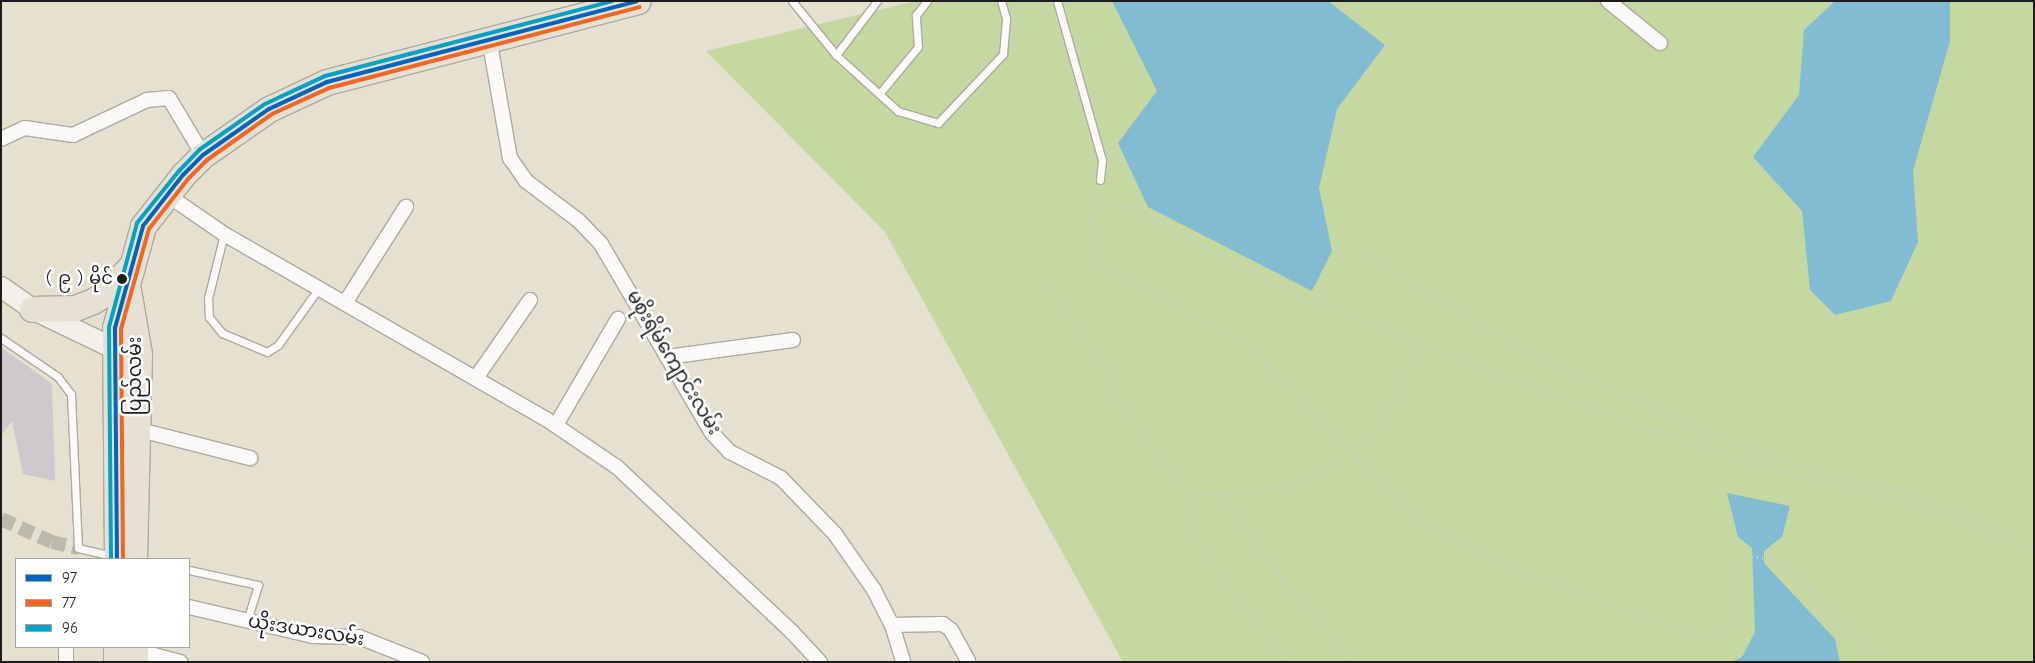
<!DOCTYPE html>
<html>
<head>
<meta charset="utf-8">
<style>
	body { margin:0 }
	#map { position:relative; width:2035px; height:663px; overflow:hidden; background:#e5e0cf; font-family:"Comic Neue","Noto Sans Myanmar",sans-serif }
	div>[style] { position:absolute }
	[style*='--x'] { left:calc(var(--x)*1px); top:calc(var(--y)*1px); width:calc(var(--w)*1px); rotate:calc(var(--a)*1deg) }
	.green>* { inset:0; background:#c5d8a1 }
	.water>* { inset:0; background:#81bcd2 }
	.building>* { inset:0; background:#cec9cc }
	.street-tunnel>* { height:14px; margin-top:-7px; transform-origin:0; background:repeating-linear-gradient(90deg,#bdb9ab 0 14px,transparent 0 21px) }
	.path>* { height:3px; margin-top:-1.5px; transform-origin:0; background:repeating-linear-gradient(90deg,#d0ceca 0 1px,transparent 0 5px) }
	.roads { filter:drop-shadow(1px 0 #acaa9f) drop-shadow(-1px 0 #acaa9f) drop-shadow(0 1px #acaa9f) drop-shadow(0 -1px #acaa9f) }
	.lane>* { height:7px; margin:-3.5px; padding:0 3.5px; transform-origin:3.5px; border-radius:3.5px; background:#fbfaf8 }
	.street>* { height:14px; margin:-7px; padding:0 7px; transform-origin:7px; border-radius:7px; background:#fbfaf8 }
	.secondary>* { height:20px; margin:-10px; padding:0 10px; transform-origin:10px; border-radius:10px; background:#f3f0e9 }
	.highway>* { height:25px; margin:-12.5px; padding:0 12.5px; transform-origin:12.5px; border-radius:12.5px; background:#e6e1d3 }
	.bus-1>* { height:4px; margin:-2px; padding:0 2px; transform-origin:2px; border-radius:2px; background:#0065bd }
	.bus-2>* { height:4px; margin:-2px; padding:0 2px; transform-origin:2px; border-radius:2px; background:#f26522 }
	.bus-3>* { height:4px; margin:-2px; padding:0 2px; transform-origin:2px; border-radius:2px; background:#01a2c5 }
	.dots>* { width:14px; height:14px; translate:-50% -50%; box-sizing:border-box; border:2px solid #fff; border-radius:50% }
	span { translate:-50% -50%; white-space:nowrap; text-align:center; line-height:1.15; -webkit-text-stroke:5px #fff; paint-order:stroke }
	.bus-label { font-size:18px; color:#1c1c1c }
	.right { translate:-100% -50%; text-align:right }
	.street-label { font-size:19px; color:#1c1c1c }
	.frame { position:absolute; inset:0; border:2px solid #1c1c1c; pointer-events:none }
	.legend { position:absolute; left:15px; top:558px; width:175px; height:90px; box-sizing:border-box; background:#fff; border:1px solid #a4a4a4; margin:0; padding:6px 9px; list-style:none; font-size:15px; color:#1c1c1c }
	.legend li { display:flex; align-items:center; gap:10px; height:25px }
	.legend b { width:25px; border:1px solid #a4a4a4 }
</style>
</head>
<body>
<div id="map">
	<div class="green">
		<i style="clip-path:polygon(916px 1px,2034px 1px,2034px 662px,1123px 662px,885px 232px,706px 51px)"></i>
	</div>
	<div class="water">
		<i style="clip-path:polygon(1112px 1px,1328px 1px,1385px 45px,1337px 109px,1319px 188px,1332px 251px,1312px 291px,1148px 207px,1118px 143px,1157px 91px)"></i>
		<i style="clip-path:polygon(1835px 1px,1950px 1px,1950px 41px,1913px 171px,1918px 242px,1891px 301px,1835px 315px,1810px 290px,1802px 211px,1753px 157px,1799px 95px,1804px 30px)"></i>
		<i style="clip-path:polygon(1727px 493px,1790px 506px,1782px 537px,1764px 551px,1764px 563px,1835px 639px,1840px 662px,1731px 662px,1742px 657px,1755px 632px,1752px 548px,1738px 537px)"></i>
	</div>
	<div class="building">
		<i style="clip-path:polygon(1px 347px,52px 384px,55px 481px,23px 474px,12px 421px,1px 436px)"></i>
	</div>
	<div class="street-tunnel">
		<i style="--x:1;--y:519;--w:56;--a:24.3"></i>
		<i style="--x:52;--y:542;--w:27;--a:13"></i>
	</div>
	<div class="path">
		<i style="--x:1095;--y:190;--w:6;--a:108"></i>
		<i style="--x:1093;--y:196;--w:37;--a:16"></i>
		<i style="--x:1129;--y:206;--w:176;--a:27"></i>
		<i style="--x:1286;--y:286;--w:144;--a:23.7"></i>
		<i style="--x:1418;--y:344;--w:156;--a:20.6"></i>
		<i style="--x:1564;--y:399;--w:226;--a:19.1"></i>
		<i style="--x:1778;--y:473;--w:116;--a:12"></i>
		<i style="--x:1891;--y:497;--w:132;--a:19.9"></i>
		<i style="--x:1093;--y:196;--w:21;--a:101"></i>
		<i style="--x:1089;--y:217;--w:32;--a:72"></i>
		<i style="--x:1099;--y:247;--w:17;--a:93"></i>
		<i style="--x:1098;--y:264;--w:174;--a:28.2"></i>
		<i style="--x:1251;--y:346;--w:146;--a:46.9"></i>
		<i style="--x:1351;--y:453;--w:105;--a:43.5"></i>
		<i style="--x:1427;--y:525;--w:79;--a:27.9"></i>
		<i style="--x:1497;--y:562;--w:211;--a:20.5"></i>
		<i style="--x:1695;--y:636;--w:21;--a:3"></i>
		<i style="--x:1716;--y:637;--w:25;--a:-40"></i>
		<i style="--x:1735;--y:621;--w:58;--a:-84.1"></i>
		<i style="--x:1741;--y:563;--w:9;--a:-49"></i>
		<i style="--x:1747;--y:556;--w:25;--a:7"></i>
		<i style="--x:1772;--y:559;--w:25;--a:29"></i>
		<i style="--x:1794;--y:571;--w:126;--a:46.3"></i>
		<i style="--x:1363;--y:253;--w:196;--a:31"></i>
		<i style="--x:1531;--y:354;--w:213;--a:23.6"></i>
		<i style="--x:1726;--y:439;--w:69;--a:20.3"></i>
		<i style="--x:1791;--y:463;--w:113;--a:14.4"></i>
		<i style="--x:1900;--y:491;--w:75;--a:20.4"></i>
		<i style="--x:1970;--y:517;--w:40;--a:28"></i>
		<i style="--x:1050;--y:286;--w:97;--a:55.5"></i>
		<i style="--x:1105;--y:366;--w:32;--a:70"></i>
		<i style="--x:1116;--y:396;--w:119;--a:53.9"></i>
		<i style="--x:1186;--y:492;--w:35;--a:83"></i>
		<i style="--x:1190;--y:527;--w:75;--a:56.9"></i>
		<i style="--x:1231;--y:590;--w:93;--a:50.7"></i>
		<i style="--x:1186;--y:492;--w:40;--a:4.3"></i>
		<i style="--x:1226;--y:495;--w:55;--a:-7.3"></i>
		<i style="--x:1281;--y:488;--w:40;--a:-18"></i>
		<i style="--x:1319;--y:476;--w:69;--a:-37.4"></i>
		<i style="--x:1374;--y:434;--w:16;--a:-47"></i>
		<i style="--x:1385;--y:422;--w:85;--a:-67.1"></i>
		<i style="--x:1226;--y:495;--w:74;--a:58.2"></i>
		<i style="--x:1265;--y:558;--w:138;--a:49.1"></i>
		<i style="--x:2014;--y:542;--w:22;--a:27"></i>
	</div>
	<div class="roads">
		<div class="lane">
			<i style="--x:792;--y:1;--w:70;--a:50.8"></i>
			<i style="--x:877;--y:1;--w:68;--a:127.2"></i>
			<i style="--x:836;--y:55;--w:84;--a:42.1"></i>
			<i style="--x:898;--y:111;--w:42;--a:16.7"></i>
			<i style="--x:938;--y:123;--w:95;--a:-46.7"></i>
			<i style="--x:1003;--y:54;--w:36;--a:-85"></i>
			<i style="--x:1006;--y:18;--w:18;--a:-106"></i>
			<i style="--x:1057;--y:1;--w:165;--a:74.2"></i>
			<i style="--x:1102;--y:160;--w:20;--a:96"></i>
			<i style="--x:879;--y:94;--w:61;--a:-50.3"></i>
			<i style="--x:918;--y:47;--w:32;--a:-94"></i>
			<i style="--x:916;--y:15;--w:18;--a:-52"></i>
			<i style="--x:224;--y:234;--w:66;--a:104"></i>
			<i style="--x:208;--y:298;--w:19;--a:87"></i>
			<i style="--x:209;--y:317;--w:21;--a:51"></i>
			<i style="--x:222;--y:333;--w:49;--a:22.9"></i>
			<i style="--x:267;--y:352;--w:13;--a:-32"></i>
			<i style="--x:278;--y:345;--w:70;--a:-54.3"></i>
			<i style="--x:1;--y:338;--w:69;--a:34.4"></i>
			<i style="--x:58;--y:377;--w:21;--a:53"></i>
			<i style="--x:71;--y:394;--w:154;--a:87.4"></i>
			<i style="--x:78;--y:548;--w:35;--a:13"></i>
			<i style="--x:189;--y:570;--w:71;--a:12.3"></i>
			<i style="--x:258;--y:585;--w:39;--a:107"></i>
		</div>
		<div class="street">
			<i style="--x:1608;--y:1;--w:67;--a:38.9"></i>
			<i style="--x:489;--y:38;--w:122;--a:80.1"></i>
			<i style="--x:510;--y:158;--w:28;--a:55"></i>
			<i style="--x:526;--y:181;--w:66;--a:37"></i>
			<i style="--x:579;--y:221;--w:32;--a:46"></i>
			<i style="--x:601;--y:244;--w:219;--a:59.6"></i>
			<i style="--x:712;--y:433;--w:26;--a:47"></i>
			<i style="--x:730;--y:452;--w:57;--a:27"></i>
			<i style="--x:781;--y:478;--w:78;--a:46"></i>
			<i style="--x:835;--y:534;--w:68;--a:55.1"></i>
			<i style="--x:874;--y:590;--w:39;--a:63"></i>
			<i style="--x:892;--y:625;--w:39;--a:73"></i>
			<i style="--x:1;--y:139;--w:26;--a:-25"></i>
			<i style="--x:25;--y:128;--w:49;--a:8.3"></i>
			<i style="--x:73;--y:135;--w:82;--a:-25.3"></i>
			<i style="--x:147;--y:100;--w:22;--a:-5"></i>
			<i style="--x:169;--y:98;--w:66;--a:59.2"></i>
			<i style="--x:166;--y:194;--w:70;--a:34.6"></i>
			<i style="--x:224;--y:234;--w:371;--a:29.9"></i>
			<i style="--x:546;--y:419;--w:86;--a:34.1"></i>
			<i style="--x:617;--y:467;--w:241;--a:43.3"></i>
			<i style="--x:792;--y:632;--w:41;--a:47"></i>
			<i style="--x:345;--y:303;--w:114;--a:-57.6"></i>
			<i style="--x:667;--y:357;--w:127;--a:-7.7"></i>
			<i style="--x:476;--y:378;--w:95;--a:-55.3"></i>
			<i style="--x:556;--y:425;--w:123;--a:-59.7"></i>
			<i style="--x:136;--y:429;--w:118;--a:14.3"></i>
			<i style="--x:189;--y:607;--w:127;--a:13.2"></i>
			<i style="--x:313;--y:636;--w:46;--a:1.2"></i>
			<i style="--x:359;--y:637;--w:68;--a:21.6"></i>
			<i style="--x:892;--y:625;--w:51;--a:-1.1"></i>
			<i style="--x:943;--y:624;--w:10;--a:37"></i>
			<i style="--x:951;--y:630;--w:35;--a:61"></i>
			<i style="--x:135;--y:650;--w:47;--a:14.9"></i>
			<i style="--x:66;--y:662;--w:15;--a:-90"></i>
		</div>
		<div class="secondary">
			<i style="--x:1;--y:287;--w:38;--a:35"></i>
			<i style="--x:32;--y:309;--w:90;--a:25.7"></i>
			<i style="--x:113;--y:348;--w:16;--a:15"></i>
		</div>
		<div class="highway">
			<i style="--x:128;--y:290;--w:65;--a:80.2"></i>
			<i style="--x:139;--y:354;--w:205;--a:91.4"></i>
			<i style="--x:32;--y:309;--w:43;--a:-1.3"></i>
			<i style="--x:75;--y:308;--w:19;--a:-21"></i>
			<i style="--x:93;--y:301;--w:15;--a:-32"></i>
			<i style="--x:106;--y:293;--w:34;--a:-47"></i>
			<i style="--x:117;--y:559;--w:231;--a:-90.5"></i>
			<i style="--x:115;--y:328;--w:106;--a:-74.6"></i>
			<i style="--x:143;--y:226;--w:65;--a:-51.9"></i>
			<i style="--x:183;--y:175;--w:28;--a:-45"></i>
			<i style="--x:203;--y:155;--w:80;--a:-34.9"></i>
			<i style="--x:269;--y:109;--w:64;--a:-25"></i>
			<i style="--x:327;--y:82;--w:321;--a:-14.6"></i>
			<i style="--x:116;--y:647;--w:15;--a:90"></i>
			<i style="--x:135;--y:662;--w:15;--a:-90"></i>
		</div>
	</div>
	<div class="bus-1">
		<i style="--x:117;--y:559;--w:231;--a:-90.5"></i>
		<i style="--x:115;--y:328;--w:106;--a:-74.6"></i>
		<i style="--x:143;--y:226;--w:65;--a:-51.9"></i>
		<i style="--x:183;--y:175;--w:28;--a:-45"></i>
		<i style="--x:203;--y:155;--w:80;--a:-34.9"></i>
		<i style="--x:269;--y:109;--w:64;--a:-25"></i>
		<i style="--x:327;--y:82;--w:320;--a:-14.6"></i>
	</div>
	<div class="bus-2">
		<i style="--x:123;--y:559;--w:230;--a:-90.5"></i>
		<i style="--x:121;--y:329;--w:104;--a:-74.4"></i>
		<i style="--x:149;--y:229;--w:63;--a:-52"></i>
		<i style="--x:188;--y:179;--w:27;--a:-45"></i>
		<i style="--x:207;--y:160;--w:80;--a:-35.3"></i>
		<i style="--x:272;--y:114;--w:63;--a:-24.5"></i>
		<i style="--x:329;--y:88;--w:321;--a:-14.6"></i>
	</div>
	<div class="bus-3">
		<i style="--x:111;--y:559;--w:232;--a:-90.5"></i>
		<i style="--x:109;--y:327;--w:108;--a:-74.9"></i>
		<i style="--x:137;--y:223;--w:67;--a:-51.1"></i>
		<i style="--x:179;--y:171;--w:29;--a:-46"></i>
		<i style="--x:199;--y:150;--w:80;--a:-34.9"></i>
		<i style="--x:265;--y:104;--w:66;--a:-25"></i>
		<i style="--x:325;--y:76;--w:297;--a:-14.6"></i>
	</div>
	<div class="dots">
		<i style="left:122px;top:279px;background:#1c1c1c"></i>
	</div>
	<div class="bus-label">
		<span class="right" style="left:113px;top:279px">( ၉ ) မိုင်</span>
	</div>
	<div class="street-label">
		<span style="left:673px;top:363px;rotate:59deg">မစိုးရိမ်ကျောင်းလမ်း</span>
		<span style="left:136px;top:376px;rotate:-90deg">ပြည်လမ်း</span>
		<span style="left:306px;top:631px;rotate:9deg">ယိုးဒယားလမ်း</span>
	</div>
	<div class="frame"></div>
	<ul class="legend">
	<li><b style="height:6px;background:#0065bd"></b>97</li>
	<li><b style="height:6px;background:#f26522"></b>77</li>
	<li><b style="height:6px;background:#01a2c5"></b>96</li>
	</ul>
</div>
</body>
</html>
